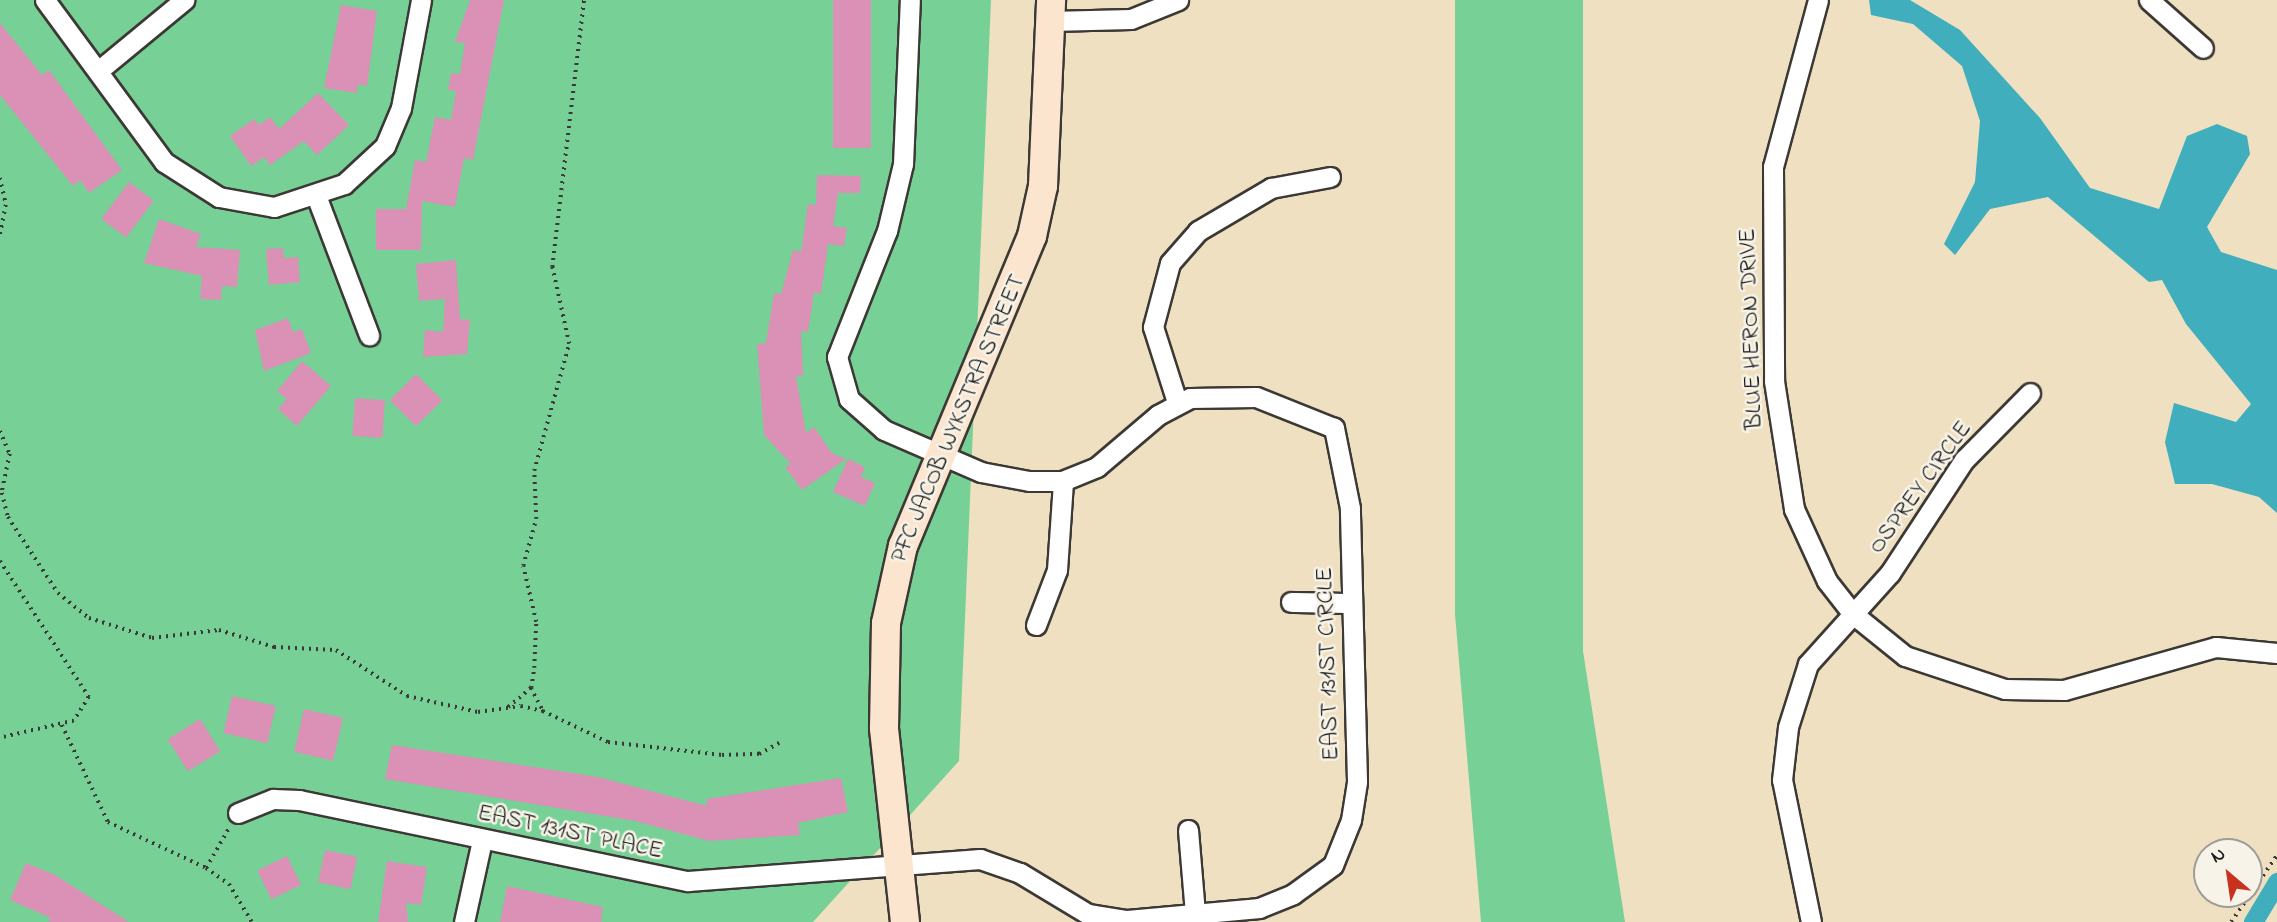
<!DOCTYPE html>
<html>
<head>
<meta charset="utf-8">
<style>
	body { margin:0 }
	#map { position:relative; width:2277px; height:922px; overflow:hidden; background:#eee0c0; font-family:"Indie Flower",sans-serif }
	div>[style] { position:absolute }
	[style*='--x'] { left:calc(var(--x)*1px); top:calc(var(--y)*1px); width:calc(var(--w)*1px); rotate:calc(var(--a)*1deg) }
	.green>* { inset:0; background:#77d096 }
	.water>* { inset:0; background:#40aebc }
	.canal>* { height:19px; margin:-9.5px; padding:0 9.5px; transform-origin:9.5px; border-radius:9.5px; background:#40aebc }
	.building>* { inset:0; background:#da91b5; transform-origin:0 0 }
	.path>* { height:3.5px; margin-top:-1.75px; transform-origin:0; background:repeating-linear-gradient(90deg,#3c3935 0 2px,transparent 0 7px) }
	.roads { filter:drop-shadow(2px 0 #3c3935) drop-shadow(-2px 0 #3c3935) drop-shadow(0 2px #3c3935) drop-shadow(0 -2px #3c3935) }
	.street>* { height:19px; margin:-9.5px; padding:0 9.5px; transform-origin:9.5px; border-radius:9.5px; background:#fff }
	.secondary>* { height:28px; margin:-14px; padding:0 14px; transform-origin:14px; border-radius:14px; background:#fce5cf }
	span { translate:-50% -50%; white-space:nowrap; text-align:center; line-height:1.15; -webkit-text-stroke:5px #f7f3e8; paint-order:stroke }
	.street-label { font-size:24px; color:#1c1c1c }
	.north { position:absolute; left:2193px; top:838px; width:70px; height:70px; box-sizing:border-box; background:#f7f3e8; border:2px solid #9f9d96; border-radius:50%; rotate:331deg; font-size:19px; font-weight:700; line-height:28px; text-align:center; color:#1c1c1c }
	.north::after { content:''; display:block; margin:auto; width:24px; height:32px; background:#c8321e; clip-path:polygon(50% 0,100% 100%,50% 72%,0 100%) }
</style>
</head>
<body>
<div id="map">
	<div class="green">
		<i style="clip-path:polygon(0 0,991px 0,959px 761px,813px 922px,0 922px)"></i>
		<i style="clip-path:polygon(1455px 0,1583px 0,1583px 651px,1625px 922px,1481px 922px,1455px 614px)"></i>
	</div>
	<div class="water">
		<i style="clip-path:polygon(1869px 0,1910px 0,1960px 30px,2040px 118px,2090px 188px,2159px 209px,2187px 136px,2217px 124px,2247px 136px,2250px 154px,2207px 227px,2221px 252px,2277px 270px,2277px 513px,2259px 497px,2212px 484px,2175px 484px,2165px 442px,2174px 403px,2236px 422px,2251px 404px,2186px 324px,2162px 280px,2149px 282px,2048px 197px,1990px 209px,1955px 255px,1944px 244px,1975px 182px,1980px 121px,1962px 66px,1913px 24px,1871px 15px)"></i>
	</div>
	<div class="canal">
		<i style="--x:2253;--y:922;--w:47;--a:-59"></i>
	</div>
	<div class="building">
		<i style="clip-path:polygon(470px 0,504px 0,473px 160px,464px 158px,455px 207px,422px 201px,421px 250px,376px 250px,376px 209px,406px 209px,415px 160px,426px 162px,435px 117px,451px 120px,456px 91px,448px 90px,451px 73px,460px 74px,465px 43px,455px 42px)"></i>
		<i style="left:833px;top:0;width:38px;height:148px"></i>
		<i style="clip-path:polygon(341px 5px,377px 11px,367px 86px,358px 84px,357px 93px,324px 88px)"></i>
		<i style="clip-path:polygon(0 23px,42px 75px,49px 70px,122px 170px,89px 193px,80px 180px,73px 186px,0 95px)"></i>
		<i style="clip-path:polygon(318px 93px,349px 125px,317px 155px,304px 141px,270px 165px,264px 157px,251px 166px,230px 136px,254px 119px,259px 125px,270px 117px,279px 129px)"></i>
		<i style="clip-path:polygon(817px 175px,861px 176px,860px 193px,838px 193px,833px 226px,847px 228px,844px 246px,828px 244px,821px 294px,814px 292px,808px 332px,801px 331px,803px 376px,796px 376px,806px 433px,814px 427px,832px 453px,846px 459px,802px 490px,785px 467px,791px 464px,764px 435px,757px 344px,766px 343px,774px 293px,781px 294px,793px 250px,801px 252px,808px 204px,816px 205px)"></i>
		<i style="left:129px;top:182px;width:31px;height:46px;rotate:37deg"></i>
		<i style="clip-path:polygon(159px 219px,201px 234px,196px 247px,240px 250px,237px 287px,222px 286px,221px 300px,200px 299px,202px 276px,144px 263px)"></i>
		<i style="clip-path:polygon(283px 248px,284px 258px,298px 257px,300px 282px,269px 285px,266px 249px)"></i>
		<i style="clip-path:polygon(456px 260px,460px 319px,470px 320px,467px 354px,423px 357px,425px 330px,443px 332px,445px 299px,419px 301px,416px 264px)"></i>
		<i style="clip-path:polygon(288px 318px,293px 332px,302px 329px,311px 353px,264px 371px,255px 330px)"></i>
		<i style="clip-path:polygon(302px 361px,331px 386px,297px 426px,278px 409px,287px 399px,277px 391px)"></i>
		<i style="left:416px;top:374px;width:37px;height:37px;rotate:45deg"></i>
		<i style="left:355px;top:398px;width:30px;height:38px;rotate:4deg"></i>
		<i style="clip-path:polygon(848px 459px,865px 467px,861px 477px,875px 483px,865px 506px,833px 492px)"></i>
		<i style="left:232px;top:696px;width:45px;height:38px;rotate:13deg"></i>
		<i style="left:304px;top:709px;width:40px;height:44px;rotate:13deg"></i>
		<i style="left:200px;top:719px;width:38px;height:38px;rotate:58deg"></i>
		<i style="clip-path:polygon(392px 745px,598px 777px,707px 806px,706px 799px,841px 778px,848px 812px,798px 823px,800px 835px,709px 841px,635px 821px,385px 779px)"></i>
		<i style="left:325px;top:850px;width:33px;height:33px;rotate:12deg"></i>
		<i style="left:287px;top:856px;width:32px;height:33px;rotate:64deg"></i>
		<i style="clip-path:polygon(387px 861px,427px 867px,421px 905px,406px 903px,408px 922px,378px 922px)"></i>
		<i style="clip-path:polygon(26px 863px,55px 875px,129px 922px,48px 922px,51px 918px,10px 900px)"></i>
		<i style="clip-path:polygon(507px 886px,603px 907px,601px 922px,500px 922px)"></i>
	</div>
	<div class="path">
		<i style="--x:0;--y:178;--w:28;--a:77"></i>
		<i style="--x:6;--y:205;--w:33;--a:101"></i>
		<i style="--x:0;--y:431;--w:25;--a:67"></i>
		<i style="--x:10;--y:454;--w:40;--a:102"></i>
		<i style="--x:2;--y:493;--w:25;--a:76"></i>
		<i style="--x:8;--y:517;--w:91;--a:56.7"></i>
		<i style="--x:58;--y:593;--w:40;--a:39"></i>
		<i style="--x:89;--y:618;--w:66;--a:17.6"></i>
		<i style="--x:152;--y:638;--w:67;--a:-6.8"></i>
		<i style="--x:219;--y:630;--w:58;--a:17.2"></i>
		<i style="--x:274;--y:647;--w:62;--a:2.8"></i>
		<i style="--x:336;--y:650;--w:85;--a:32.9"></i>
		<i style="--x:407;--y:696;--w:73;--a:12.7"></i>
		<i style="--x:478;--y:712;--w:43;--a:-7.9"></i>
		<i style="--x:521;--y:706;--w:23;--a:13"></i>
		<i style="--x:0;--y:561;--w:163;--a:56.8"></i>
		<i style="--x:89;--y:697;--w:28;--a:122"></i>
		<i style="--x:74;--y:721;--w:76;--a:167.1"></i>
		<i style="--x:531;--y:688;--w:26;--a:62"></i>
		<i style="--x:543;--y:711;--w:72;--a:25.5"></i>
		<i style="--x:608;--y:742;--w:115;--a:6.5"></i>
		<i style="--x:722;--y:755;--w:37;--a:-2"></i>
		<i style="--x:759;--y:754;--w:23;--a:-29"></i>
		<i style="--x:508;--y:707;--w:30;--a:-40"></i>
		<i style="--x:531;--y:688;--w:20;--a:-81"></i>
		<i style="--x:534;--y:668;--w:46;--a:-87.5"></i>
		<i style="--x:536;--y:622;--w:57;--a:-103.1"></i>
		<i style="--x:523;--y:566;--w:49;--a:-74.5"></i>
		<i style="--x:536;--y:519;--w:48;--a:-92.4"></i>
		<i style="--x:534;--y:471;--w:132;--a:-74.6"></i>
		<i style="--x:569;--y:344;--w:79;--a:-102.4"></i>
		<i style="--x:552;--y:267;--w:269;--a:-83.2"></i>
		<i style="--x:62;--y:725;--w:107;--a:64.6"></i>
		<i style="--x:108;--y:822;--w:108;--a:25.1"></i>
		<i style="--x:206;--y:868;--w:28;--a:35"></i>
		<i style="--x:229;--y:884;--w:44;--a:58.8"></i>
		<i style="--x:206;--y:868;--w:46;--a:-60.1"></i>
		<i style="--x:2231;--y:922;--w:81;--a:-55.5"></i>
	</div>
	<div class="roads">
		<div class="street">
			<i style="--x:45;--y:0;--w:201;--a:53.7"></i>
			<i style="--x:164;--y:162;--w:65;--a:32.5"></i>
			<i style="--x:219;--y:197;--w:56;--a:10.3"></i>
			<i style="--x:274;--y:207;--w:74;--a:-18.2"></i>
			<i style="--x:344;--y:184;--w:56;--a:-42.8"></i>
			<i style="--x:385;--y:146;--w:41;--a:-67.2"></i>
			<i style="--x:401;--y:108;--w:110;--a:-79.5"></i>
			<i style="--x:1818;--y:0;--w:173;--a:105.1"></i>
			<i style="--x:1773;--y:167;--w:214;--a:89.7"></i>
			<i style="--x:1774;--y:381;--w:130;--a:81.1"></i>
			<i style="--x:1794;--y:509;--w:79;--a:65.4"></i>
			<i style="--x:1827;--y:581;--w:42;--a:51.8"></i>
			<i style="--x:1853;--y:614;--w:67;--a:38.9"></i>
			<i style="--x:1905;--y:656;--w:105;--a:18.3"></i>
			<i style="--x:2005;--y:689;--w:59;--a:1"></i>
			<i style="--x:2064;--y:690;--w:158;--a:-15.8"></i>
			<i style="--x:2216;--y:647;--w:61;--a:5.6"></i>
			<i style="--x:2149;--y:0;--w:72;--a:41.6"></i>
			<i style="--x:1050;--y:21;--w:81;--a:-1.4"></i>
			<i style="--x:1131;--y:19;--w:51;--a:-22"></i>
			<i style="--x:98;--y:71;--w:112;--a:-39.5"></i>
			<i style="--x:317;--y:198;--w:147;--a:69.2"></i>
			<i style="--x:1177;--y:402;--w:79;--a:-107.7"></i>
			<i style="--x:1153;--y:327;--w:66;--a:-75.1"></i>
			<i style="--x:1170;--y:263;--w:43;--a:-48.8"></i>
			<i style="--x:1198;--y:231;--w:85;--a:-30.5"></i>
			<i style="--x:1271;--y:188;--w:60;--a:-10.6"></i>
			<i style="--x:1291;--y:602;--w:60;--a:1"></i>
			<i style="--x:1036;--y:625;--w:59;--a:-69.1"></i>
			<i style="--x:1057;--y:570;--w:89;--a:-86.1"></i>
			<i style="--x:238;--y:813;--w:38;--a:-22"></i>
			<i style="--x:273;--y:799;--w:26;--a:2"></i>
			<i style="--x:299;--y:800;--w:397;--a:11.8"></i>
			<i style="--x:688;--y:881;--w:293;--a:-4.3"></i>
			<i style="--x:980;--y:859;--w:42;--a:19.3"></i>
			<i style="--x:1020;--y:873;--w:79;--a:31.1"></i>
			<i style="--x:1088;--y:914;--w:39;--a:9"></i>
			<i style="--x:1127;--y:920;--w:133;--a:-5.2"></i>
			<i style="--x:1259;--y:908;--w:37;--a:-22"></i>
			<i style="--x:1293;--y:894;--w:49;--a:-35.9"></i>
			<i style="--x:1333;--y:865;--w:48;--a:-68.2"></i>
			<i style="--x:1351;--y:820;--w:39;--a:-81"></i>
			<i style="--x:1357;--y:781;--w:273;--a:-91.5"></i>
			<i style="--x:1350;--y:508;--w:82;--a:-101.3"></i>
			<i style="--x:1334;--y:428;--w:84;--a:-158.3"></i>
			<i style="--x:1256;--y:397;--w:66;--a:179.1"></i>
			<i style="--x:1190;--y:398;--w:36;--a:152"></i>
			<i style="--x:1158;--y:415;--w:80;--a:139.6"></i>
			<i style="--x:1097;--y:467;--w:37;--a:158"></i>
			<i style="--x:1063;--y:481;--w:34;--a:180"></i>
			<i style="--x:1029;--y:481;--w:49;--a:-169.4"></i>
			<i style="--x:981;--y:472;--w:106;--a:-156.6"></i>
			<i style="--x:884;--y:430;--w:47;--a:-138.5"></i>
			<i style="--x:849;--y:399;--w:44;--a:-105.9"></i>
			<i style="--x:837;--y:357;--w:136;--a:-68.4"></i>
			<i style="--x:887;--y:231;--w:69;--a:-76.6"></i>
			<i style="--x:903;--y:164;--w:164;--a:-87.6"></i>
			<i style="--x:1188;--y:830;--w:83;--a:85.2"></i>
			<i style="--x:464;--y:922;--w:84;--a:-77.6"></i>
			<i style="--x:1811;--y:922;--w:145;--a:-101.5"></i>
			<i style="--x:1782;--y:780;--w:53;--a:-83.5"></i>
			<i style="--x:1788;--y:727;--w:66;--a:-72.4"></i>
			<i style="--x:1808;--y:664;--w:122;--a:-48"></i>
			<i style="--x:1890;--y:573;--w:135;--a:-56.8"></i>
			<i style="--x:1964;--y:460;--w:94;--a:-45.4"></i>
		</div>
		<div class="secondary">
			<i style="--x:905;--y:922;--w:195;--a:-96.2"></i>
			<i style="--x:884;--y:728;--w:105;--a:-88.9"></i>
			<i style="--x:886;--y:623;--w:79;--a:-77.6"></i>
			<i style="--x:903;--y:546;--w:336;--a:-67.4"></i>
			<i style="--x:1032;--y:236;--w:51;--a:-77.6"></i>
			<i style="--x:1043;--y:186;--w:186;--a:-87.5"></i>
		</div>
	</div>
	<div class="street-label">
		<span style="left:1752px;top:329px;rotate:-92deg">BLUE HERON DRIVE</span>
		<span style="left:959px;top:419px;rotate:-67deg">PFC JACOB WYKSTRA STREET</span>
		<span style="left:1921px;top:488px;rotate:-54deg">OSPREY CIRCLE</span>
		<span style="left:1329px;top:664px;rotate:-92deg">EAST 131ST CIRCLE</span>
		<span style="left:570px;top:833px;rotate:12deg">EAST 131ST PLACE</span>
	</div>
	<div class="north">N</div>
</div>
</body>
</html>
